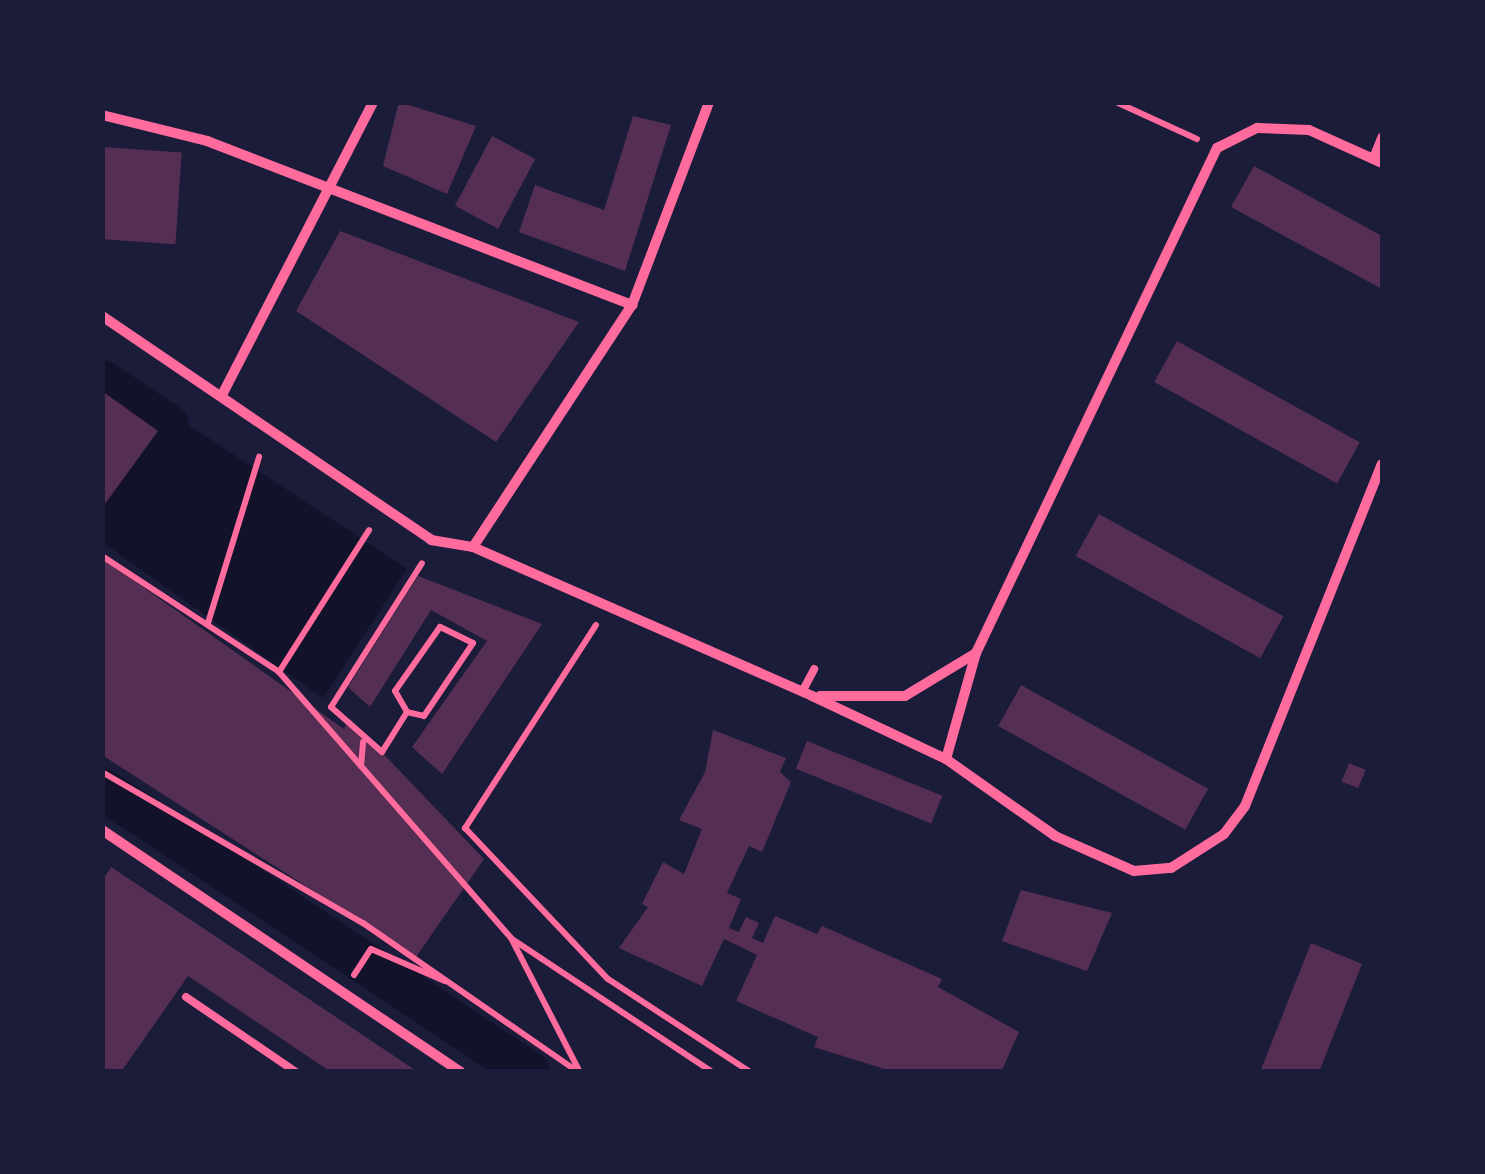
<!DOCTYPE html>
<html>
<head>
<meta charset="utf-8">
<style>
	body { margin:0 }
	#map { position:relative; width:1485px; height:1174px; overflow:hidden; background:#1b1b3a; font-family:"Alegreya Sans",sans-serif }
	div>[style] { position:absolute }
	[style*='--x'] { left:calc(var(--x)*1px); top:calc(var(--y)*1px); width:calc(var(--w)*1px); rotate:calc(var(--a)*1deg) }
	.water>* { inset:0; background:#12122b }
	.canal>* { height:42px; margin:-21px; padding:0 21px; transform-origin:21px; border-radius:21px; background:#12122b }
	.building>* { inset:0; background:#542f53; transform-origin:0 0 }
	.path>* { height:6px; margin:-3px; padding:0 3px; transform-origin:3px; border-radius:3px; background:#ff6b9d }
	.service>* { height:8px; margin:-4px; padding:0 4px; transform-origin:4px; border-radius:4px; background:#ff6b9d }
	.minor>* { height:10px; margin:-5px; padding:0 5px; transform-origin:5px; border-radius:5px; background:#ff6b9d }
	span { translate:-50% -50%; white-space:nowrap; text-align:center; line-height:1.15; -webkit-text-stroke:10px #1b1b3a; paint-order:stroke }
	.frame { position:absolute; inset:0; border:105px solid #1b1b3a; pointer-events:none }
</style>
</head>
<body>
<div id="map">
	<div class="water">
		<i style="clip-path:polygon(175px 416px,407px 569px,323px 698px,103px 543px,103px 521px)"></i>
	</div>
	<div class="canal">
		<i style="--x:102;--y:381;--w:79;--a:33.7"></i>
		<i style="--x:168;--y:425;--w:116;--a:124.5"></i>
		<i style="--x:102;--y:789;--w:512;--a:33.53"></i>
	</div>
	<div class="building">
		<i style="clip-path:polygon(399px 102px,476px 126px,447px 194px,383px 166px)"></i>
		<i style="clip-path:polygon(633px 116px,671px 125px,625px 271px,519px 232px,535px 185px,604px 210px)"></i>
		<i style="left:492px;top:136px;width:49px;height:79px;rotate:28deg"></i>
		<i style="left:102px;top:147px;width:80px;height:92px;rotate:4deg"></i>
		<i style="clip-path:polygon(1254px 166px,1382px 236px,1382px 289px,1231px 207px)"></i>
		<i style="clip-path:polygon(340px 231px,579px 322px,496px 442px,296px 311px)"></i>
		<i style="left:1177px;top:341px;width:209px;height:47px;rotate:29deg"></i>
		<i style="clip-path:polygon(102px 391px,158px 431px,102px 508px)"></i>
		<i style="left:1099px;top:514px;width:211px;height:48px;rotate:29deg"></i>
		<i style="clip-path:polygon(102px 558px,344px 729px,350px 719px,484px 859px,416px 957px,102px 755px)"></i>
		<i style="clip-path:polygon(418px 576px,542px 624px,442px 774px,412px 747px,487px 641px,431px 610px,370px 707px,348px 687px)"></i>
		<i style="left:1021px;top:685px;width:214px;height:47px;rotate:29deg"></i>
		<i style="clip-path:polygon(713px 730px,786px 758px,780px 772px,791px 782px,762px 852px,749px 846px,727px 893px,741px 899px,729px 928px,739px 932px,746px 917px,759px 923px,752px 938px,763px 943px,775px 916px,817px 934px,822px 926px,942px 979px,938px 987px,1019px 1032px,1001px 1072px,894px 1072px,814px 1047px,818px 1037px,736px 1001px,757px 955px,724px 939px,702px 986px,619px 948px,648px 907px,642px 904px,663px 862px,684px 874px,702px 829px,679px 820px,705px 772px)"></i>
		<i style="left:807px;top:741px;width:146px;height:30px;rotate:22deg"></i>
		<i style="left:1349px;top:763px;width:18px;height:20px;rotate:22deg"></i>
		<i style="clip-path:polygon(111px 867px,215px 936px,418px 1072px,331px 1072px,188px 976px,121px 1072px,102px 1072px,102px 881px)"></i>
		<i style="clip-path:polygon(1021px 890px,1112px 913px,1087px 971px,1002px 941px)"></i>
		<i style="clip-path:polygon(1311px 943px,1362px 964px,1319px 1072px,1260px 1072px)"></i>
	</div>
	<div class="path">
		<i style="--x:1116;--y:102;--w:89;--a:24.6"></i>
		<i style="--x:102;--y:556;--w:212;--a:33.2"></i>
		<i style="--x:279;--y:672;--w:353;--a:48.9"></i>
		<i style="--x:511;--y:938;--w:151;--a:62.8"></i>
		<i style="--x:208;--y:623;--w:174;--a:-72.9"></i>
		<i style="--x:596;--y:625;--w:242;--a:122.8"></i>
		<i style="--x:465;--y:828;--w:208;--a:46.6"></i>
		<i style="--x:608;--y:979;--w:170;--a:33.2"></i>
		<i style="--x:279;--y:672;--w:168;--a:-57.6"></i>
		<i style="--x:407;--y:712;--w:17;--a:13"></i>
		<i style="--x:424;--y:716;--w:88;--a:-56.1"></i>
		<i style="--x:473;--y:643;--w:37;--a:-154"></i>
		<i style="--x:440;--y:627;--w:78;--a:125.1"></i>
		<i style="--x:395;--y:691;--w:24;--a:60"></i>
		<i style="--x:407;--y:712;--w:47;--a:122"></i>
		<i style="--x:382;--y:752;--w:68;--a:-138.6"></i>
		<i style="--x:331;--y:707;--w:170;--a:-57.7"></i>
		<i style="--x:361;--y:766;--w:24;--a:-85"></i>
		<i style="--x:102;--y:772;--w:302;--a:30.1"></i>
		<i style="--x:363;--y:923;--w:262;--a:34.7"></i>
		<i style="--x:512;--y:939;--w:240;--a:33.6"></i>
		<i style="--x:354;--y:975;--w:31;--a:-57"></i>
		<i style="--x:371;--y:949;--w:81;--a:23.4"></i>
	</div>
	<div class="service">
		<i style="--x:802;--y:692;--w:26;--a:-62"></i>
		<i style="--x:186;--y:997;--w:133;--a:34.3"></i>
	</div>
	<div class="minor">
		<i style="--x:102;--y:115;--w:108;--a:13.9"></i>
		<i style="--x:207;--y:141;--w:456;--a:21.1"></i>
		<i style="--x:1374;--y:158;--w:22;--a:-68"></i>
		<i style="--x:102;--y:316;--w:398;--a:34.2"></i>
		<i style="--x:431;--y:540;--w:43;--a:9.5"></i>
		<i style="--x:473;--y:547;--w:370;--a:23.7"></i>
		<i style="--x:812;--y:696;--w:148;--a:25.2"></i>
		<i style="--x:946;--y:759;--w:133;--a:35.2"></i>
		<i style="--x:1055;--y:836;--w:86;--a:23.9"></i>
		<i style="--x:1134;--y:871;--w:37;--a:-5"></i>
		<i style="--x:1171;--y:868;--w:63;--a:-32.7"></i>
		<i style="--x:1224;--y:834;--w:35;--a:-53"></i>
		<i style="--x:1245;--y:806;--w:368;--a:-68.2"></i>
		<i style="--x:222;--y:395;--w:330;--a:-62.7"></i>
		<i style="--x:473;--y:547;--w:290;--a:-56.7"></i>
		<i style="--x:632;--y:305;--w:217;--a:-69.2"></i>
		<i style="--x:820;--y:696;--w:85;--a:0"></i>
		<i style="--x:905;--y:696;--w:83;--a:-31.2"></i>
		<i style="--x:946;--y:759;--w:110;--a:-74.2"></i>
		<i style="--x:976;--y:653;--w:560;--a:-64.49"></i>
		<i style="--x:1217;--y:148;--w:45;--a:-26.6"></i>
		<i style="--x:1257;--y:128;--w:52;--a:2.2"></i>
		<i style="--x:1309;--y:130;--w:80;--a:24.3"></i>
		<i style="--x:102;--y:830;--w:433;--a:34"></i>
	</div>
	<div class="frame"></div>
</div>
</body>
</html>
